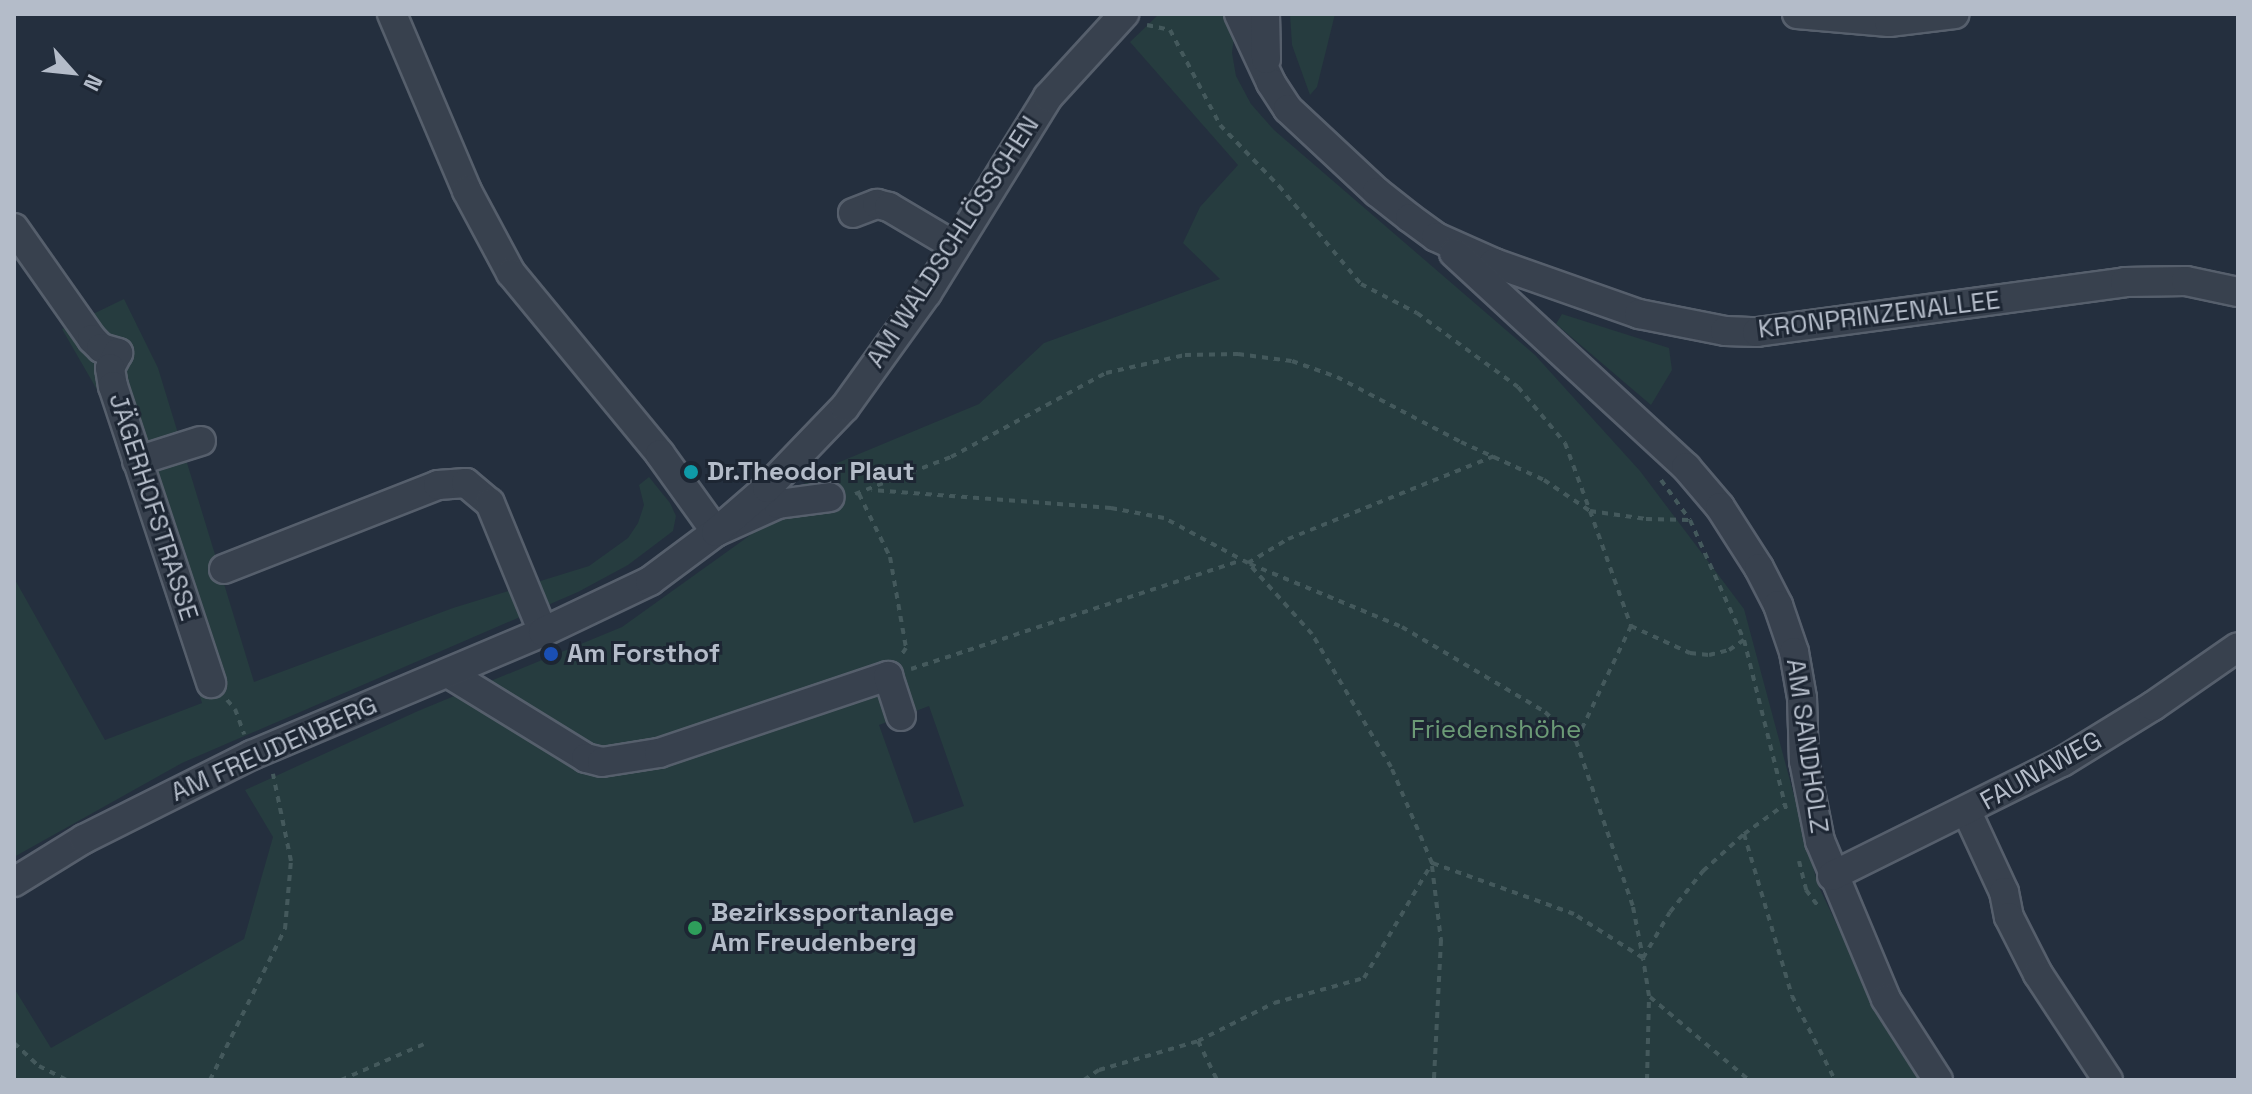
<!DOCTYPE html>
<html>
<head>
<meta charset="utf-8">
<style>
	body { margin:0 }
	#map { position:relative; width:2252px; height:1094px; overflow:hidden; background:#242f3e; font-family:"Space Grotesk",sans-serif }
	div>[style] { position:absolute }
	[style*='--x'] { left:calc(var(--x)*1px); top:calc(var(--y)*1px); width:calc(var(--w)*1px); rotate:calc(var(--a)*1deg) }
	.green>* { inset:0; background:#263c3f }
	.path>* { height:4px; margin-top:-2px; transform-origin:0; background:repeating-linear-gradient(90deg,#44595c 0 6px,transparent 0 12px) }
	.roads { filter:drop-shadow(2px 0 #565f6c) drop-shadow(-2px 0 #565f6c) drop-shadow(0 2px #565f6c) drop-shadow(0 -2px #565f6c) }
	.minor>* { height:28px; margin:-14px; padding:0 14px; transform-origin:14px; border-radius:14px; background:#38414e }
	.dots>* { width:22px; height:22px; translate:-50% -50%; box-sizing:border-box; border:4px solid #1d2633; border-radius:50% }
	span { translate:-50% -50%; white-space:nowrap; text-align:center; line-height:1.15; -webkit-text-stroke:6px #1d2633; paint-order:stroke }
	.street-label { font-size:26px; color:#b4bcc9 }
	.poi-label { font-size:26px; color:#b4bcc9; font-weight:700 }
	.left { translate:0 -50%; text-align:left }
	.park-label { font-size:26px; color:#6b9a76 }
	.frame { position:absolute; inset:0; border:16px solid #b4bcc9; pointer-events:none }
	.north { position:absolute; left:32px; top:32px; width:80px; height:80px; -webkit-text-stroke:6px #1d2633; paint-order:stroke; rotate:117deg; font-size:22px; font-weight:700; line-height:32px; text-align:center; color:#b4bcc9 }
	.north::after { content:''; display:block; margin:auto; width:28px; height:36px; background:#b4bcc9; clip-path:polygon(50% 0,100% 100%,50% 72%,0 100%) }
</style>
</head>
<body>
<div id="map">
	<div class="green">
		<i style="clip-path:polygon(evenodd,1159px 14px,1228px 14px,1235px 29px,1232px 53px,1236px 76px,1251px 104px,1274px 130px,1535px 355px,1640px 471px,1744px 609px,1818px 885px,1882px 1020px,1921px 1080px,14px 1080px,14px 988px,51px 1048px,244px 939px,273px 837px,245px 790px,418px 711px,622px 627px,749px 536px,818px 471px,979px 404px,1044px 343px,1220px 279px,1183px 243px,1200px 207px,1238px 165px,1130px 42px,1159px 14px,929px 706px,964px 806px,914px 823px,879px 725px,929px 706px)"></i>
		<i style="clip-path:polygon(1290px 14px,1335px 14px,1317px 87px,1310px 95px,1292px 45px)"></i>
		<i style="clip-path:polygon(124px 299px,158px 368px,254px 682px,453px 608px,589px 566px,628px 538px,638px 523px,644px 505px,639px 485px,649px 477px,670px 503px,676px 516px,673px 531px,628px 565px,578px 592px,182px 763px,14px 857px,14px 578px,105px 740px,202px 703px,115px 421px,62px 329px)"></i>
		<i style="clip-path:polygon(1562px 314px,1669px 348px,1672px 370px,1651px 405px,1556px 324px)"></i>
	</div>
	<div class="path">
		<i style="--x:1147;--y:25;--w:24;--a:12"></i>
		<i style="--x:1170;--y:30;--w:107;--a:62.2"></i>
		<i style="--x:1220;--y:125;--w:85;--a:46"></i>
		<i style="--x:1279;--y:186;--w:128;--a:50.1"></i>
		<i style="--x:1361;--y:284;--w:63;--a:27.4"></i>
		<i style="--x:1417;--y:313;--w:125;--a:36.2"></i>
		<i style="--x:1518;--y:387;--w:73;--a:50"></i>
		<i style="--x:1565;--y:443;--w:72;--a:69.8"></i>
		<i style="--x:1590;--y:511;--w:57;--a:8.1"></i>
		<i style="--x:1646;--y:519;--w:44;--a:1.3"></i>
		<i style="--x:1661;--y:480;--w:49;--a:54.1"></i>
		<i style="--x:1690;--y:520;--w:132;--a:65.8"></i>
		<i style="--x:1744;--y:640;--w:178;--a:76"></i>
		<i style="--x:855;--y:494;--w:103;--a:-21.1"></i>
		<i style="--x:951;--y:457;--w:176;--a:-28.5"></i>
		<i style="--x:1106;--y:373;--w:81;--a:-12.8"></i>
		<i style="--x:1185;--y:355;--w:53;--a:-1.1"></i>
		<i style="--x:1238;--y:354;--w:54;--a:7.4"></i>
		<i style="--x:1292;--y:361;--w:48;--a:19.6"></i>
		<i style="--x:1337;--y:377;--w:140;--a:27.7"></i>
		<i style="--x:1461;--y:442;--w:91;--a:24.6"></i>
		<i style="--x:1544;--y:480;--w:55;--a:34"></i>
		<i style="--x:1590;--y:511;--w:122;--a:70.4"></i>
		<i style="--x:1631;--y:626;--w:127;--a:115.6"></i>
		<i style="--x:1576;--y:741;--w:176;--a:71"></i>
		<i style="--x:1633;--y:907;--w:52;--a:78.9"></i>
		<i style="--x:1643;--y:958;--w:82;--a:-147.5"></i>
		<i style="--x:1574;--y:914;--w:151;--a:-160.2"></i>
		<i style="--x:1432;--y:863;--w:104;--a:-113.1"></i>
		<i style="--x:1391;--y:767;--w:155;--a:-120.7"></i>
		<i style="--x:1312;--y:634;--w:96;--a:-132"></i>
		<i style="--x:1248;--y:563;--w:95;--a:-151.8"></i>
		<i style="--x:1164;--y:518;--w:54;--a:-169.3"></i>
		<i style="--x:1111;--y:508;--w:240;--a:-175.7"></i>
		<i style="--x:859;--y:494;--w:70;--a:63.8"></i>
		<i style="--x:890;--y:557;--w:92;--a:80"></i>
		<i style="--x:906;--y:648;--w:11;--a:124"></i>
		<i style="--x:1248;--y:563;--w:47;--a:-31"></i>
		<i style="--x:1288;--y:539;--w:222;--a:-21.9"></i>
		<i style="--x:1250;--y:564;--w:165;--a:22.5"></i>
		<i style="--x:1402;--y:627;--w:166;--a:30.7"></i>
		<i style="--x:1545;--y:712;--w:42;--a:43.1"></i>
		<i style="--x:1631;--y:626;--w:65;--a:24.6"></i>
		<i style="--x:1690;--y:653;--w:19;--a:6"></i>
		<i style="--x:1709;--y:655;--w:21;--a:-14"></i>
		<i style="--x:1729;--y:650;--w:18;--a:-34"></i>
		<i style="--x:911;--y:669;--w:346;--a:-18.2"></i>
		<i style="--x:227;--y:700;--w:12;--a:48"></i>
		<i style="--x:235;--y:709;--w:27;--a:70"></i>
		<i style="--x:1744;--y:834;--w:169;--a:73.5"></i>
		<i style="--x:1792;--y:996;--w:94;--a:62.9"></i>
		<i style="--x:1799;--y:861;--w:30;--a:76"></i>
		<i style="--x:1806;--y:890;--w:21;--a:53"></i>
		<i style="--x:1432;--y:866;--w:75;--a:83.1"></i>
		<i style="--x:1441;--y:940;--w:140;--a:92.9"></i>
		<i style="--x:1650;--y:997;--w:129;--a:40"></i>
		<i style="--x:1198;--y:1041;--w:43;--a:64"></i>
		<i style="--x:14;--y:1043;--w:34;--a:43"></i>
		<i style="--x:39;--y:1066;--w:30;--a:27"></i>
		<i style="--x:210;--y:1080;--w:169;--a:-63.6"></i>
		<i style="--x:285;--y:929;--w:68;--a:-85"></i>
		<i style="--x:291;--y:861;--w:89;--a:-101.7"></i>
		<i style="--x:341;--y:1080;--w:90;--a:-23.4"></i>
		<i style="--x:1084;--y:1080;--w:18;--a:-34"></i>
		<i style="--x:1099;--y:1070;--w:103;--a:-16.3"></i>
		<i style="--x:1198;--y:1041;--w:85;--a:-26.6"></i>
		<i style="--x:1274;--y:1003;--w:93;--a:-15.5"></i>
		<i style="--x:1364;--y:978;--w:134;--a:-59.4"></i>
		<i style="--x:1647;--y:1080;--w:84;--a:-88.6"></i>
		<i style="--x:1649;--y:996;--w:38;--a:-99"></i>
		<i style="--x:1643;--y:958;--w:53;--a:-59.6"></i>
		<i style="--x:1670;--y:912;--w:53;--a:-51.2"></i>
		<i style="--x:1703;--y:871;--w:55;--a:-42.1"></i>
		<i style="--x:1744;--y:834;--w:49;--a:-35.9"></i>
	</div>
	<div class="roads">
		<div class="minor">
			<i style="--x:392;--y:14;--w:192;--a:67"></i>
			<i style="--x:467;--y:191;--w:93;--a:61.8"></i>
			<i style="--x:511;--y:273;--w:234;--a:50.5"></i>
			<i style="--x:660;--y:454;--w:96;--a:54.3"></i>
			<i style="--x:716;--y:532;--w:68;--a:-24.3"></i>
			<i style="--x:778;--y:504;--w:52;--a:-7.7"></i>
			<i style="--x:1239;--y:14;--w:76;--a:65.1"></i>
			<i style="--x:1271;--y:83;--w:31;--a:57"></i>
			<i style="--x:1288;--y:109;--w:122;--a:43"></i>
			<i style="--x:1377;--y:192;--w:42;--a:38.2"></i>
			<i style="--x:1410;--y:218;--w:32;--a:36"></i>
			<i style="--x:1436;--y:237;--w:64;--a:24.1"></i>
			<i style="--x:1494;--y:263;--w:154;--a:19.4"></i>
			<i style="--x:1639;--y:314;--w:88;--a:11.2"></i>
			<i style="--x:1725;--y:331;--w:32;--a:2"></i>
			<i style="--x:1757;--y:332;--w:371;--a:-7.7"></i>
			<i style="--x:2125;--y:282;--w:61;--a:-0.9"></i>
			<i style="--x:2186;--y:281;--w:53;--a:11.9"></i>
			<i style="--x:1265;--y:14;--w:45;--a:88.7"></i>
			<i style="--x:1797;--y:14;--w:92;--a:5"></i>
			<i style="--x:1889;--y:22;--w:66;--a:-6.9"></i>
			<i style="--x:853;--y:213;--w:26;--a:-21"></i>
			<i style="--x:877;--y:204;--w:12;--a:14"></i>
			<i style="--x:889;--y:207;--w:77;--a:30.6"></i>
			<i style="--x:14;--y:228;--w:136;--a:54.9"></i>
			<i style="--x:92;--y:339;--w:13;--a:45"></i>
			<i style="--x:101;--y:348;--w:18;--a:16"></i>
			<i style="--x:118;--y:353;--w:17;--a:118"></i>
			<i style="--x:110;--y:368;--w:18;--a:81"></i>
			<i style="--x:113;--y:386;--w:313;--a:71.7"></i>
			<i style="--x:1454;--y:253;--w:316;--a:42.7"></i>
			<i style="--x:1686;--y:467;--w:52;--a:49.6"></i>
			<i style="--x:1720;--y:507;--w:72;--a:57.4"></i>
			<i style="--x:1759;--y:568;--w:42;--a:62.8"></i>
			<i style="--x:1778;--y:605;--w:50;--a:71.2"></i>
			<i style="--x:1794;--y:652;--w:47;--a:80.1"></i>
			<i style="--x:1802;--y:698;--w:63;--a:88.2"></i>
			<i style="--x:1804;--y:761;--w:82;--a:78.7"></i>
			<i style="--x:1820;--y:841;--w:171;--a:67.3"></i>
			<i style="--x:1886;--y:999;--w:96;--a:57.3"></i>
			<i style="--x:137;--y:461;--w:67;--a:-17.4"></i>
			<i style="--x:224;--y:569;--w:230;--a:-21.4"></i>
			<i style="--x:438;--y:485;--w:28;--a:-4"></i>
			<i style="--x:466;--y:483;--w:31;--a:40"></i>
			<i style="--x:490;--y:503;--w:139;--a:67.7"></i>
			<i style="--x:448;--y:673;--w:162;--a:31.6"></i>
			<i style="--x:586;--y:758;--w:16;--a:14"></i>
			<i style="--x:602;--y:762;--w:58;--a:-9"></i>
			<i style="--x:659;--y:753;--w:242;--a:-18.6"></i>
			<i style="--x:888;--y:676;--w:42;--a:72"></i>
			<i style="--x:1967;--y:812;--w:88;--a:65.2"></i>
			<i style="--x:2004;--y:892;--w:25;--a:79"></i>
			<i style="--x:2009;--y:917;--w:64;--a:63"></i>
			<i style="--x:2038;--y:974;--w:127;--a:56.6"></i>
			<i style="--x:1832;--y:876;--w:257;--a:-26.4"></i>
			<i style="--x:2062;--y:762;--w:107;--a:-31.6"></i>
			<i style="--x:2153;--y:706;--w:103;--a:-34.8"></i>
			<i style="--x:14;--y:882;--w:82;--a:-31.6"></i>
			<i style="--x:84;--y:839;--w:188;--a:-26.6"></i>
			<i style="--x:252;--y:755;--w:316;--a:-22.9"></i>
			<i style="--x:543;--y:632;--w:119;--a:-25.5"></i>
			<i style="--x:650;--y:581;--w:82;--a:-36.6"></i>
			<i style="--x:716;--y:532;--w:67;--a:-40.8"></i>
			<i style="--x:767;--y:488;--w:112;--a:-46.1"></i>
			<i style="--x:845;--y:407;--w:140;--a:-54.3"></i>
			<i style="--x:927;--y:293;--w:230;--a:-58.3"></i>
			<i style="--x:1048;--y:97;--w:113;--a:-47.5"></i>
		</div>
	</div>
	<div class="dots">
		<i style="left:691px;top:472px;background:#0f9aa8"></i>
		<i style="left:551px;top:654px;background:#1a4fb4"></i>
		<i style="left:695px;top:928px;background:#2e9e5b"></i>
	</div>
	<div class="street-label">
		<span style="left:953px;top:242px;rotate:-57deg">AM WALDSCHLÖSSCHEN</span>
		<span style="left:1879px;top:315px;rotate:-7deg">KRONPRINZENALLEE</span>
		<span style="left:153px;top:507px;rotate:72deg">JÄGERHOFSTRASSE</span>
		<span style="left:1807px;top:746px;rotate:82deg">AM SANDHOLZ</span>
		<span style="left:274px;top:749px;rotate:-24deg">AM FREUDENBERG</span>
		<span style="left:2041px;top:771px;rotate:-29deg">FAUNAWEG</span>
	</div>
	<div class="poi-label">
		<span class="left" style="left:707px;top:472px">Dr.Theodor Plaut</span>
		<span class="left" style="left:567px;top:654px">Am Forsthof</span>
		<span class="left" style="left:711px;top:928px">Bezirkssportanlage<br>Am Freudenberg</span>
	</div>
	<div class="park-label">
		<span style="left:1496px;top:730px">Friedenshöhe</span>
	</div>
	<div class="frame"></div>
	<div class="north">N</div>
</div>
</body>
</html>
